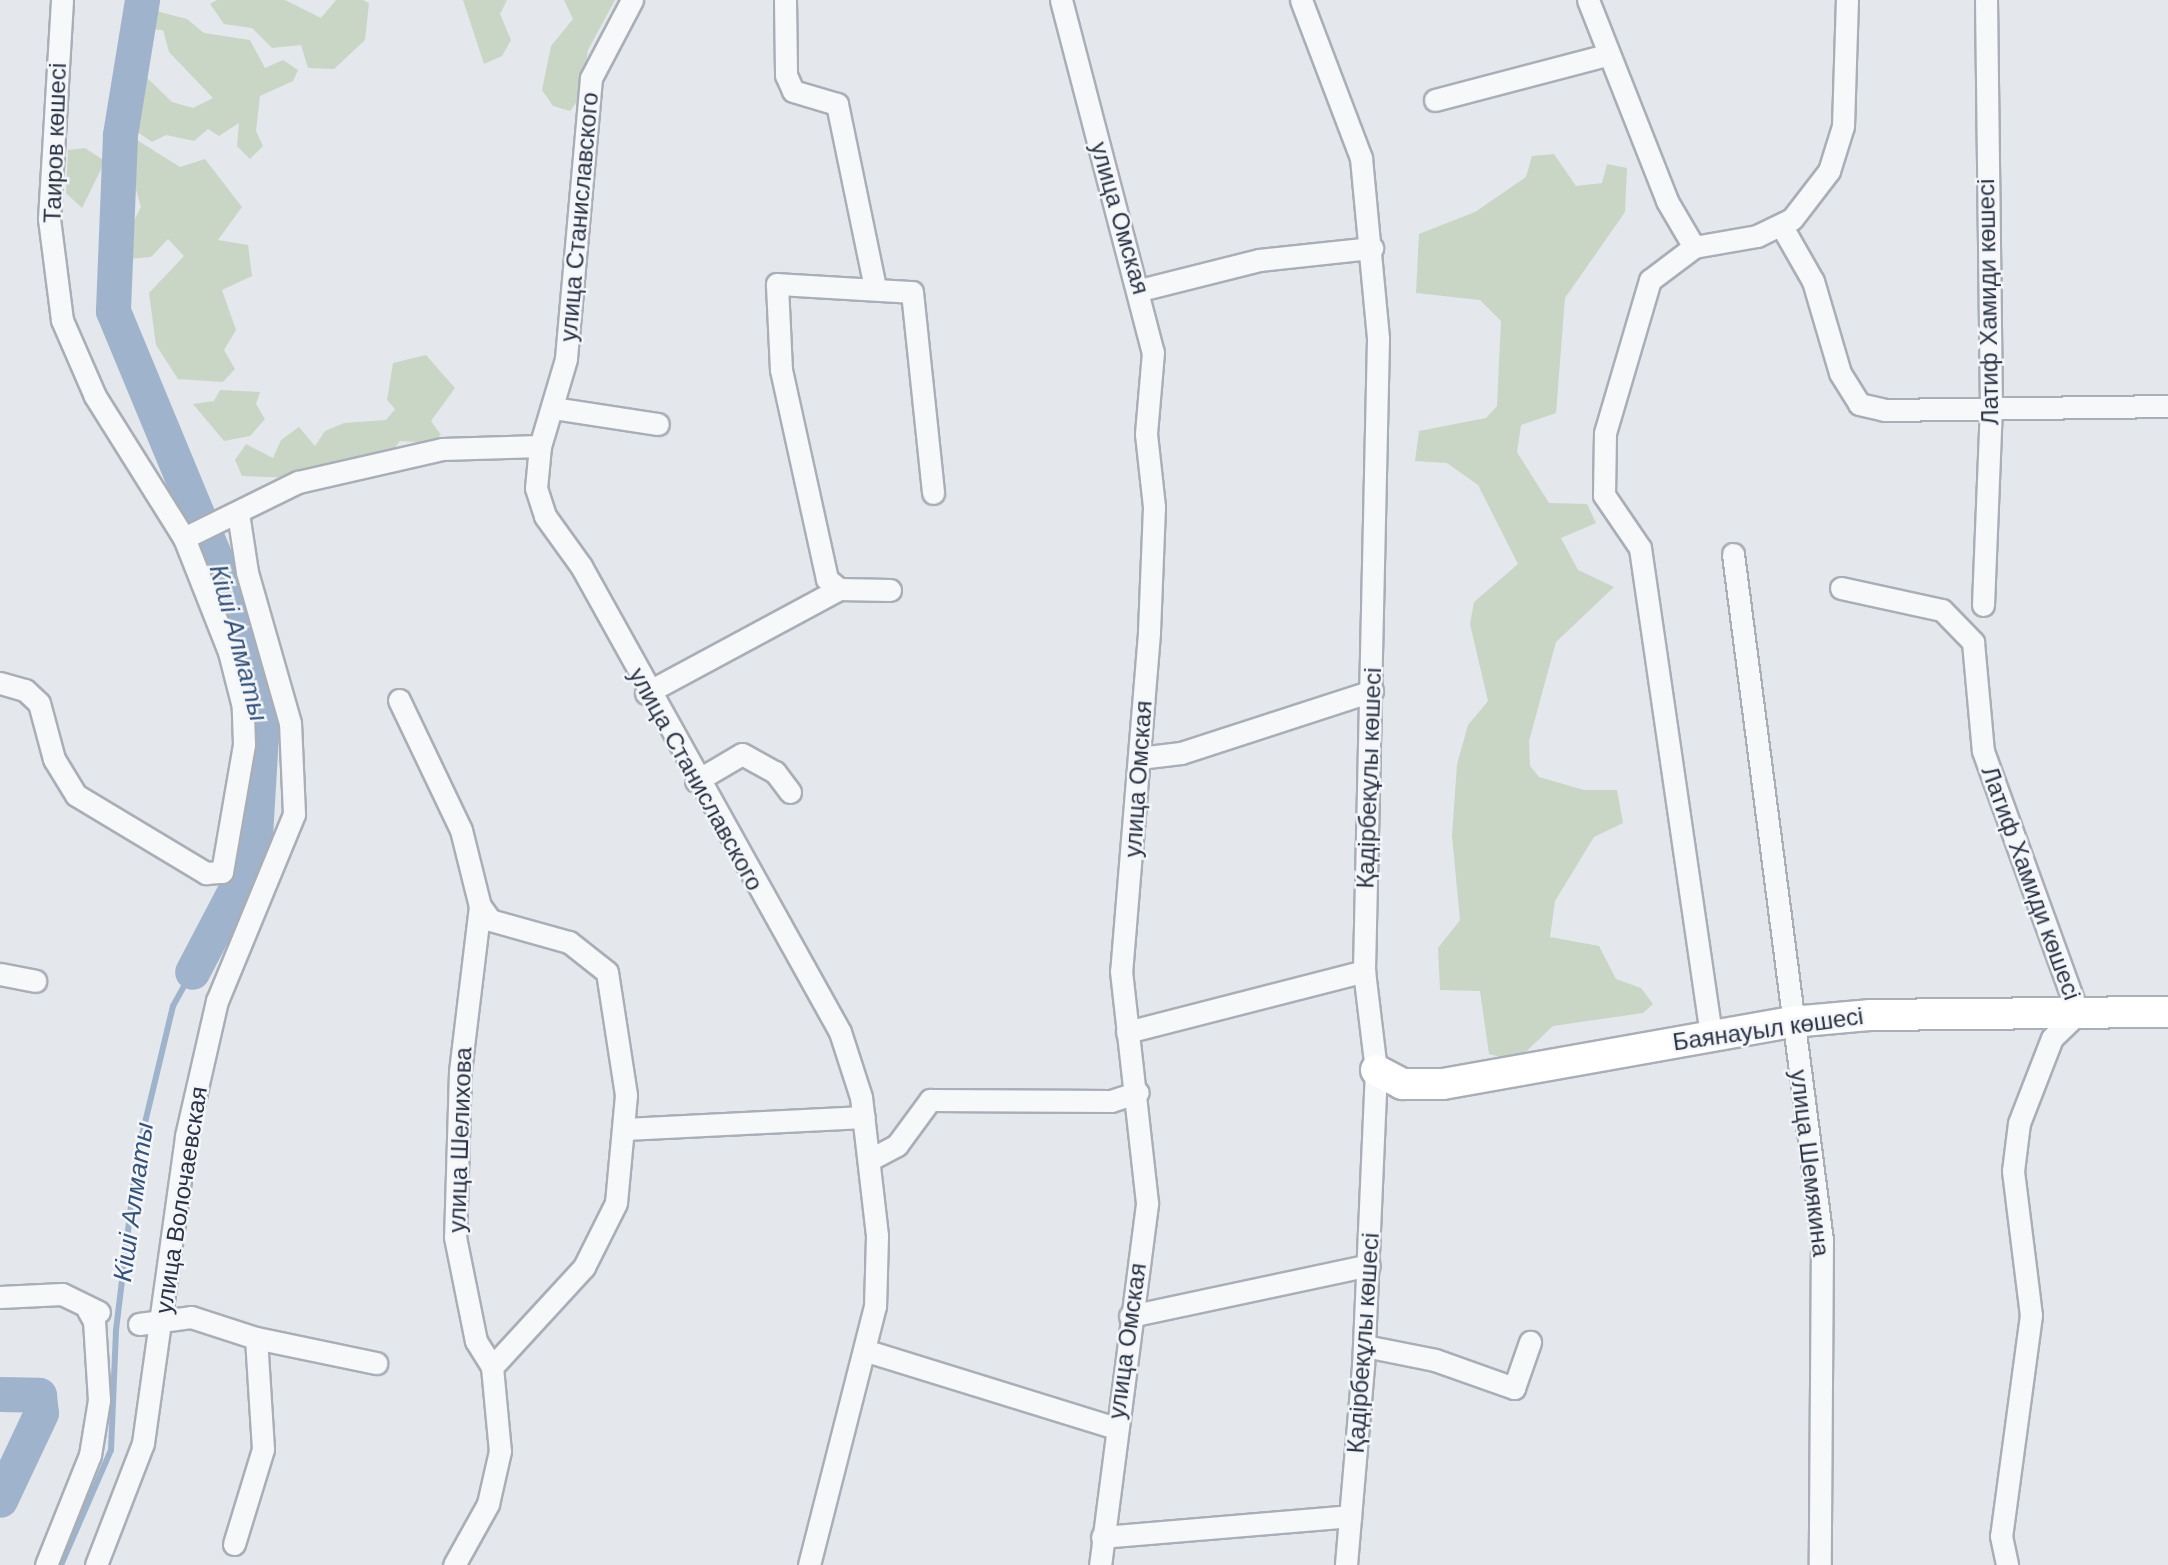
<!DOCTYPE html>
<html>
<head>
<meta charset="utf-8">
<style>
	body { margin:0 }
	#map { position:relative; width:2168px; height:1565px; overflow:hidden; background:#e4e7ec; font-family:Arial,sans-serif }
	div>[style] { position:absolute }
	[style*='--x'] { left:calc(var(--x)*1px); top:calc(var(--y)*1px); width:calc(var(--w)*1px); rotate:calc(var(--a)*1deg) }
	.green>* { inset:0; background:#c9d6c5 }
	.stream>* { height:6px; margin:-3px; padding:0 3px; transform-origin:3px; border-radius:3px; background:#9fb4cc }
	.river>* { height:35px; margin:-17.5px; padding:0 17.5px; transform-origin:17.5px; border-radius:17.5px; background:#9fb4cc }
	.roads { filter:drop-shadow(2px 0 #a9aeb7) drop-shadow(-2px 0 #a9aeb7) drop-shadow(0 2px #a9aeb7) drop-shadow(0 -2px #a9aeb7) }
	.street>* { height:21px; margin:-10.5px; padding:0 10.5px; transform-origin:10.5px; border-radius:10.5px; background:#f7f8fa }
	.secondary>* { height:30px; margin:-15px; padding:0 15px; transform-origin:15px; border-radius:15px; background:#fff }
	span { translate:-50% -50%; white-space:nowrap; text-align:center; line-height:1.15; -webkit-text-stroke:5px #f4f6f9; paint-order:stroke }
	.street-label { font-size:24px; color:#2b3445 }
	.water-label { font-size:26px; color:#34527a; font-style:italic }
</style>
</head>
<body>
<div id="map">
	<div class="green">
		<i style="clip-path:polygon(217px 0,285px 0,321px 18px,336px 0,363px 0,369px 3px,365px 40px,334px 69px,308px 68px,301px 45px,272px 48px,252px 28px,224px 24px,210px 4px)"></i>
		<i style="clip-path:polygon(463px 0,507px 0,500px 14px,511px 40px,502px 56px,484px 64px)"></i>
		<i style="clip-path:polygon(564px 0,615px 0,588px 50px,581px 96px,570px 111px,553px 106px,542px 90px,551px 46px,573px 19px)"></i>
		<i style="clip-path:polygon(152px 10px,187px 19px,204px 33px,250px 40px,265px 68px,283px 60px,298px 70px,293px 81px,260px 96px,256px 131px,263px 146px,250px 159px,237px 146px,239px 123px,219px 136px,208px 129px,194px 141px,166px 135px,152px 142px,136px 131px,142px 73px,172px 102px,193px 108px,213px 98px,169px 52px,163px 30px,149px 29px)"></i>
		<i style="clip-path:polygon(137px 140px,180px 167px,205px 159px,242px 207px,218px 240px,248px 245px,252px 276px,222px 290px,236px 330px,224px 350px,235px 369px,223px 382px,178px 379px,156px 345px,149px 293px,184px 256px,168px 239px,151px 257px,129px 259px,125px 238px,141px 207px,129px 166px)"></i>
		<i style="clip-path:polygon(85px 148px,105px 161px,82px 208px,66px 193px,68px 150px)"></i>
		<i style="clip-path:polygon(1554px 154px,1576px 186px,1602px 183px,1607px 164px,1627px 168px,1625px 212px,1565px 298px,1556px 413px,1521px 425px,1517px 452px,1549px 503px,1587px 504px,1596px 523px,1561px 538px,1578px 570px,1614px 587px,1556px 642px,1529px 741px,1530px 766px,1539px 777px,1584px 790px,1617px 790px,1623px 823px,1594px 837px,1555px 901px,1550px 937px,1599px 946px,1616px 979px,1641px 988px,1653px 1004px,1643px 1013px,1553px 1026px,1516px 1061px,1489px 1054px,1480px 991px,1440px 990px,1438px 948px,1460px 920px,1452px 836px,1457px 764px,1468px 725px,1488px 701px,1470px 624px,1474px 602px,1518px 564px,1478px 485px,1447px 463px,1415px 461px,1419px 431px,1486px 418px,1497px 406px,1501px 321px,1480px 300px,1416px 293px,1419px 234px,1475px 212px,1526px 177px,1532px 156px)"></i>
		<i style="clip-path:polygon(426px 355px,455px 388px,431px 421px,441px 435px,429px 443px,400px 441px,380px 466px,328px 479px,242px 476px,235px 460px,246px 444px,273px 458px,281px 440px,299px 427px,315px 446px,325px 431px,344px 423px,386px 420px,395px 409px,387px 400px,393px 363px)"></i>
		<i style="clip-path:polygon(220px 390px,260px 392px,256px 404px,265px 419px,250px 436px,224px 441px,193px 404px,214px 401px)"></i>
	</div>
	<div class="stream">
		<i style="--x:61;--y:1565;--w:125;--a:-66.5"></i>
		<i style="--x:111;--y:1450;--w:120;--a:-87.6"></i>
		<i style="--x:116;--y:1330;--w:175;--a:-83.1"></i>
		<i style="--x:137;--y:1156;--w:154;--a:-76.5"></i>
		<i style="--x:173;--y:1006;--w:39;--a:-61"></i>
	</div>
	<div class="river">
		<i style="--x:142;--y:0;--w:137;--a:99.3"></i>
		<i style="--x:120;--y:135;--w:176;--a:92.3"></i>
		<i style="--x:113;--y:311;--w:269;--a:67.5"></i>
		<i style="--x:216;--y:560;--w:165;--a:73.8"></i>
		<i style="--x:262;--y:718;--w:136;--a:93.4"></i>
		<i style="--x:254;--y:854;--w:133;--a:117.7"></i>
		<i style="--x:0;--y:1394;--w:39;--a:1"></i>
		<i style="--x:39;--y:1395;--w:18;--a:84"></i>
		<i style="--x:41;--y:1413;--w:96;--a:115.2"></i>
	</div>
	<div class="roads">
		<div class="street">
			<i style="--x:632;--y:0;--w:88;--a:117.7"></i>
			<i style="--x:591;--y:78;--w:282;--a:95.1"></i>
			<i style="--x:566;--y:359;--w:91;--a:106.6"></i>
			<i style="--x:540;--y:446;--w:42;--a:95.4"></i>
			<i style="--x:536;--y:488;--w:29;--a:72"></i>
			<i style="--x:545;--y:516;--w:62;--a:54.2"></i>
			<i style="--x:581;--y:566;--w:533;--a:60.93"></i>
			<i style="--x:840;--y:1032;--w:68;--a:72.1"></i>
			<i style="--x:861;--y:1097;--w:140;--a:83.4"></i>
			<i style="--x:877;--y:1236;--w:70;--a:91.6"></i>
			<i style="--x:875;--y:1306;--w:267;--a:104.3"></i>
			<i style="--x:785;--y:0;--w:75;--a:89.2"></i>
			<i style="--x:786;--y:75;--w:17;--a:66"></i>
			<i style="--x:793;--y:91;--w:46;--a:16.5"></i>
			<i style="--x:837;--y:104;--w:187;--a:78.3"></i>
			<i style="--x:1061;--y:0;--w:364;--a:75.4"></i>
			<i style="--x:1153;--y:352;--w:82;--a:94.9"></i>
			<i style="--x:1146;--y:434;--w:73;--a:83.7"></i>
			<i style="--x:1154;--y:507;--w:126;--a:92.3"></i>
			<i style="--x:1149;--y:633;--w:339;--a:94.7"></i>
			<i style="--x:1121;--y:971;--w:234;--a:83.6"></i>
			<i style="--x:1147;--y:1204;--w:364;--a:97.4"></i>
			<i style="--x:1301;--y:0;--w:169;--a:69.2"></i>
			<i style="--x:1361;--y:158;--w:182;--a:84.6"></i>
			<i style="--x:1378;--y:339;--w:632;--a:91.27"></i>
			<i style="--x:1364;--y:971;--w:100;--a:83.1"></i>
			<i style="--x:1376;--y:1070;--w:296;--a:92.5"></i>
			<i style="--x:1363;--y:1366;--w:200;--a:94.9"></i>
			<i style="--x:1588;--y:0;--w:216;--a:68.5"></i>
			<i style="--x:1667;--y:201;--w:53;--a:59.6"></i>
			<i style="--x:1694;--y:247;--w:55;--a:143.1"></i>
			<i style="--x:1650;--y:280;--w:159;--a:106.4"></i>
			<i style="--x:1605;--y:433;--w:62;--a:90.9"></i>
			<i style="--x:1604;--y:495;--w:64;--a:55.8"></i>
			<i style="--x:1640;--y:548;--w:491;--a:81.7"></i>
			<i style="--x:1435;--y:100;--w:177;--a:-14.7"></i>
			<i style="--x:1781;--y:225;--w:64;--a:60.3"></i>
			<i style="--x:1813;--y:281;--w:96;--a:73.6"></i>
			<i style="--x:1840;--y:373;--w:36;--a:58"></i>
			<i style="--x:1859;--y:404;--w:26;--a:13"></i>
			<i style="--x:1884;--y:410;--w:284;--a:-0.8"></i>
			<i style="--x:1694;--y:247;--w:64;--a:-9.9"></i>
			<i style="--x:1757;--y:236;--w:39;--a:-26"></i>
			<i style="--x:1792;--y:219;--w:61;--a:-52.4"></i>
			<i style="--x:1829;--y:171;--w:47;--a:-72.7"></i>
			<i style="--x:1843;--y:126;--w:126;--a:-88.2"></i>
			<i style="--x:1140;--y:290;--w:123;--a:-14.1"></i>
			<i style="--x:1259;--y:260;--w:114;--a:-6.1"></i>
			<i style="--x:553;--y:408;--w:106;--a:8.7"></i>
			<i style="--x:184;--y:538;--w:127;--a:-26.2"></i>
			<i style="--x:298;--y:482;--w:148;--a:-12.9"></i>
			<i style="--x:442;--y:449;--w:98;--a:-1.8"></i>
			<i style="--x:1733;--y:554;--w:692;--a:82.61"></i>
			<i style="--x:1822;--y:1240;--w:325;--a:90.4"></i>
			<i style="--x:1841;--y:588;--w:103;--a:12.3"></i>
			<i style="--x:1942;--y:610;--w:45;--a:45.9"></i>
			<i style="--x:1973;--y:642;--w:109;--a:84.8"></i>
			<i style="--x:1983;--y:751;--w:279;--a:70.1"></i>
			<i style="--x:2078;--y:1013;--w:36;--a:136"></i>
			<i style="--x:2052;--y:1038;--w:91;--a:111.2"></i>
			<i style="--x:2019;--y:1123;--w:48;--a:97.1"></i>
			<i style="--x:2013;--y:1171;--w:145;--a:82.9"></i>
			<i style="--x:2031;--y:1315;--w:223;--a:97.7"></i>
			<i style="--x:2001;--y:1536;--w:30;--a:78"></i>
			<i style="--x:890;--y:590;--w:51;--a:-178.9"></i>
			<i style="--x:839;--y:589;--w:16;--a:-140"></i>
			<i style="--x:827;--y:579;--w:214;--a:-102.4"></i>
			<i style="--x:781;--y:370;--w:86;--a:-92.7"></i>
			<i style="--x:777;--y:284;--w:135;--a:3.4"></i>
			<i style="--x:912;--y:292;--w:202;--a:84"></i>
			<i style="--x:1983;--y:605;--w:197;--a:-87.7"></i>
			<i style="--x:1991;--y:408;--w:408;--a:-90.7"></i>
			<i style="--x:0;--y:683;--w:26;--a:16"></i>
			<i style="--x:25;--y:690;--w:19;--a:43"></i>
			<i style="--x:39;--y:703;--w:58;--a:75"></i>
			<i style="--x:54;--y:759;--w:42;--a:58.6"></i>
			<i style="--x:76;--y:795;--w:152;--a:31"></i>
			<i style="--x:206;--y:873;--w:16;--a:-4"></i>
			<i style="--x:222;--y:872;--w:130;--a:-80.2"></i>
			<i style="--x:244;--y:744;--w:37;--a:-92"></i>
			<i style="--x:243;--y:707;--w:57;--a:-104.3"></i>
			<i style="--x:229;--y:652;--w:123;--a:-111.5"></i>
			<i style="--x:184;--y:538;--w:168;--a:-122.1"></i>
			<i style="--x:95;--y:396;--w:83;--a:-113.5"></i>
			<i style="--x:62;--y:320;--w:102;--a:-97.3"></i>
			<i style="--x:49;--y:219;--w:219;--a:-86.6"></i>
			<i style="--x:646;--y:693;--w:219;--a:-28.3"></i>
			<i style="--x:399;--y:700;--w:144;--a:64.5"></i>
			<i style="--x:461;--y:830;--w:78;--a:76"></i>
			<i style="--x:480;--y:906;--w:17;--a:54"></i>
			<i style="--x:490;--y:920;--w:82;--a:15.6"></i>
			<i style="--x:569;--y:942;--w:48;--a:38.3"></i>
			<i style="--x:607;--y:972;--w:124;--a:81.2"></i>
			<i style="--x:626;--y:1095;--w:108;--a:95.3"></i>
			<i style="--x:616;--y:1203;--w:72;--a:116.6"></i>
			<i style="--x:584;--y:1267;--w:136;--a:132.6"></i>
			<i style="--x:492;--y:1367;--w:84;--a:84.6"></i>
			<i style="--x:500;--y:1451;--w:54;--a:102.8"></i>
			<i style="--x:488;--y:1504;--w:70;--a:119.1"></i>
			<i style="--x:1139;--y:758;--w:42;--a:-6.8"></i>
			<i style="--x:1181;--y:753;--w:201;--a:-18"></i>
			<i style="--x:696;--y:781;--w:53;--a:-30.4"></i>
			<i style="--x:742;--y:754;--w:38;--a:29"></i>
			<i style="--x:775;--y:772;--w:25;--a:53"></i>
			<i style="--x:480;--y:906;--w:167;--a:96.9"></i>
			<i style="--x:460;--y:1072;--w:165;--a:91.7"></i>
			<i style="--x:455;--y:1237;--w:106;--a:78.6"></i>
			<i style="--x:476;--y:1341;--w:31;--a:58"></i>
			<i style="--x:0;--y:974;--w:36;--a:11"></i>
			<i style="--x:1127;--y:1032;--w:245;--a:-14.4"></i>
			<i style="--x:625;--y:1129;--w:239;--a:-2.9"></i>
			<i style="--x:869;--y:1160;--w:32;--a:-28"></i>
			<i style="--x:897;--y:1145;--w:56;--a:-53.7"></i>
			<i style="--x:930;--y:1100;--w:181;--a:0.3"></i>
			<i style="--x:1111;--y:1101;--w:28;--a:-18"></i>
			<i style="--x:0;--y:1297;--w:62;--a:-2.8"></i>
			<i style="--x:62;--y:1294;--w:41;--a:25.9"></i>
			<i style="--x:1130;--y:1316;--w:244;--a:-12"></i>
			<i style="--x:139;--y:1324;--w:52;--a:-7.7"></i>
			<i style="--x:191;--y:1317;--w:68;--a:17.9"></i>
			<i style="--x:256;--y:1338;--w:123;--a:11.8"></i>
			<i style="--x:1365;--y:1346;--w:71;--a:11.3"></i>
			<i style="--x:1435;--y:1360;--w:84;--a:19.5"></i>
			<i style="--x:1514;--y:1388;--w:49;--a:-70.8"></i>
			<i style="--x:867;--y:1351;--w:260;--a:17.2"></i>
			<i style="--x:1102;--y:1537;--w:249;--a:-4.8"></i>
			<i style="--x:234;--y:1544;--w:99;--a:-73"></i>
			<i style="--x:263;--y:1449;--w:111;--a:-93.6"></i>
			<i style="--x:46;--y:1565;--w:118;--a:-68.2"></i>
			<i style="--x:90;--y:1455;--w:56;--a:-80.7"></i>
			<i style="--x:99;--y:1400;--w:79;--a:-93.6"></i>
			<i style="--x:94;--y:1321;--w:13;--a:-119"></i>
			<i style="--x:96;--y:1565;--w:131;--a:-68.9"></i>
			<i style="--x:143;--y:1443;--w:310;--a:-82"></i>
			<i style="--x:186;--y:1136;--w:139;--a:-77.1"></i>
			<i style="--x:217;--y:1001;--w:202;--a:-67.6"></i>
			<i style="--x:294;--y:814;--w:91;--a:-92.5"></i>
			<i style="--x:290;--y:723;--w:157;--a:-105.9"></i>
			<i style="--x:247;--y:572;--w:60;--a:-98.7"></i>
		</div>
		<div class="secondary">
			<i style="--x:1376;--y:1070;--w:30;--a:28"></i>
			<i style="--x:1402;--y:1084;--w:41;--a:0"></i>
			<i style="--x:1443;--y:1084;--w:354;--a:-10.1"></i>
			<i style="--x:1792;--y:1022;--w:78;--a:-5.1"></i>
			<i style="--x:1870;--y:1015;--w:298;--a:-0.6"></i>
		</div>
	</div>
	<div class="street-label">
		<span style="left:55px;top:143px;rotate:-88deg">Таиров көшесі</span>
		<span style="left:579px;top:217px;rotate:-85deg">улица Станиславского</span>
		<span style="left:1120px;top:218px;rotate:74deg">улица Омская</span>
		<span style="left:1988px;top:302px;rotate:-91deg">Латиф Хамиди көшесі</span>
		<span style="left:1369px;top:778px;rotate:-88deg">Қадірбекұлы көшесі</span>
		<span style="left:696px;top:779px;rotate:61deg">улица Станиславского</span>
		<span style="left:1138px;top:779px;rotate:-86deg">улица Омская</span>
		<span style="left:2031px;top:883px;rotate:70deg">Латиф Хамиди көшесі</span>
		<span style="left:1768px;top:1029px;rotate:-8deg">Баянауыл көшесі</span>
		<span style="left:460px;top:1140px;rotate:-88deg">улица Шелихова</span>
		<span style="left:1810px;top:1163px;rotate:83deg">улица Шемякина</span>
		<span style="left:181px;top:1200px;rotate:-81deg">улица Волочаевская</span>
		<span style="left:1127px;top:1341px;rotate:-82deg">улица Омская</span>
		<span style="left:1363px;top:1343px;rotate:-86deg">Қадірбекұлы көшесі</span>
	</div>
	<div class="water-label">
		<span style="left:238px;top:643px;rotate:75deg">Кіші Алматы</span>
		<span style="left:134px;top:1202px;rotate:-82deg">Кіші Алматы</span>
	</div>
</div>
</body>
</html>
